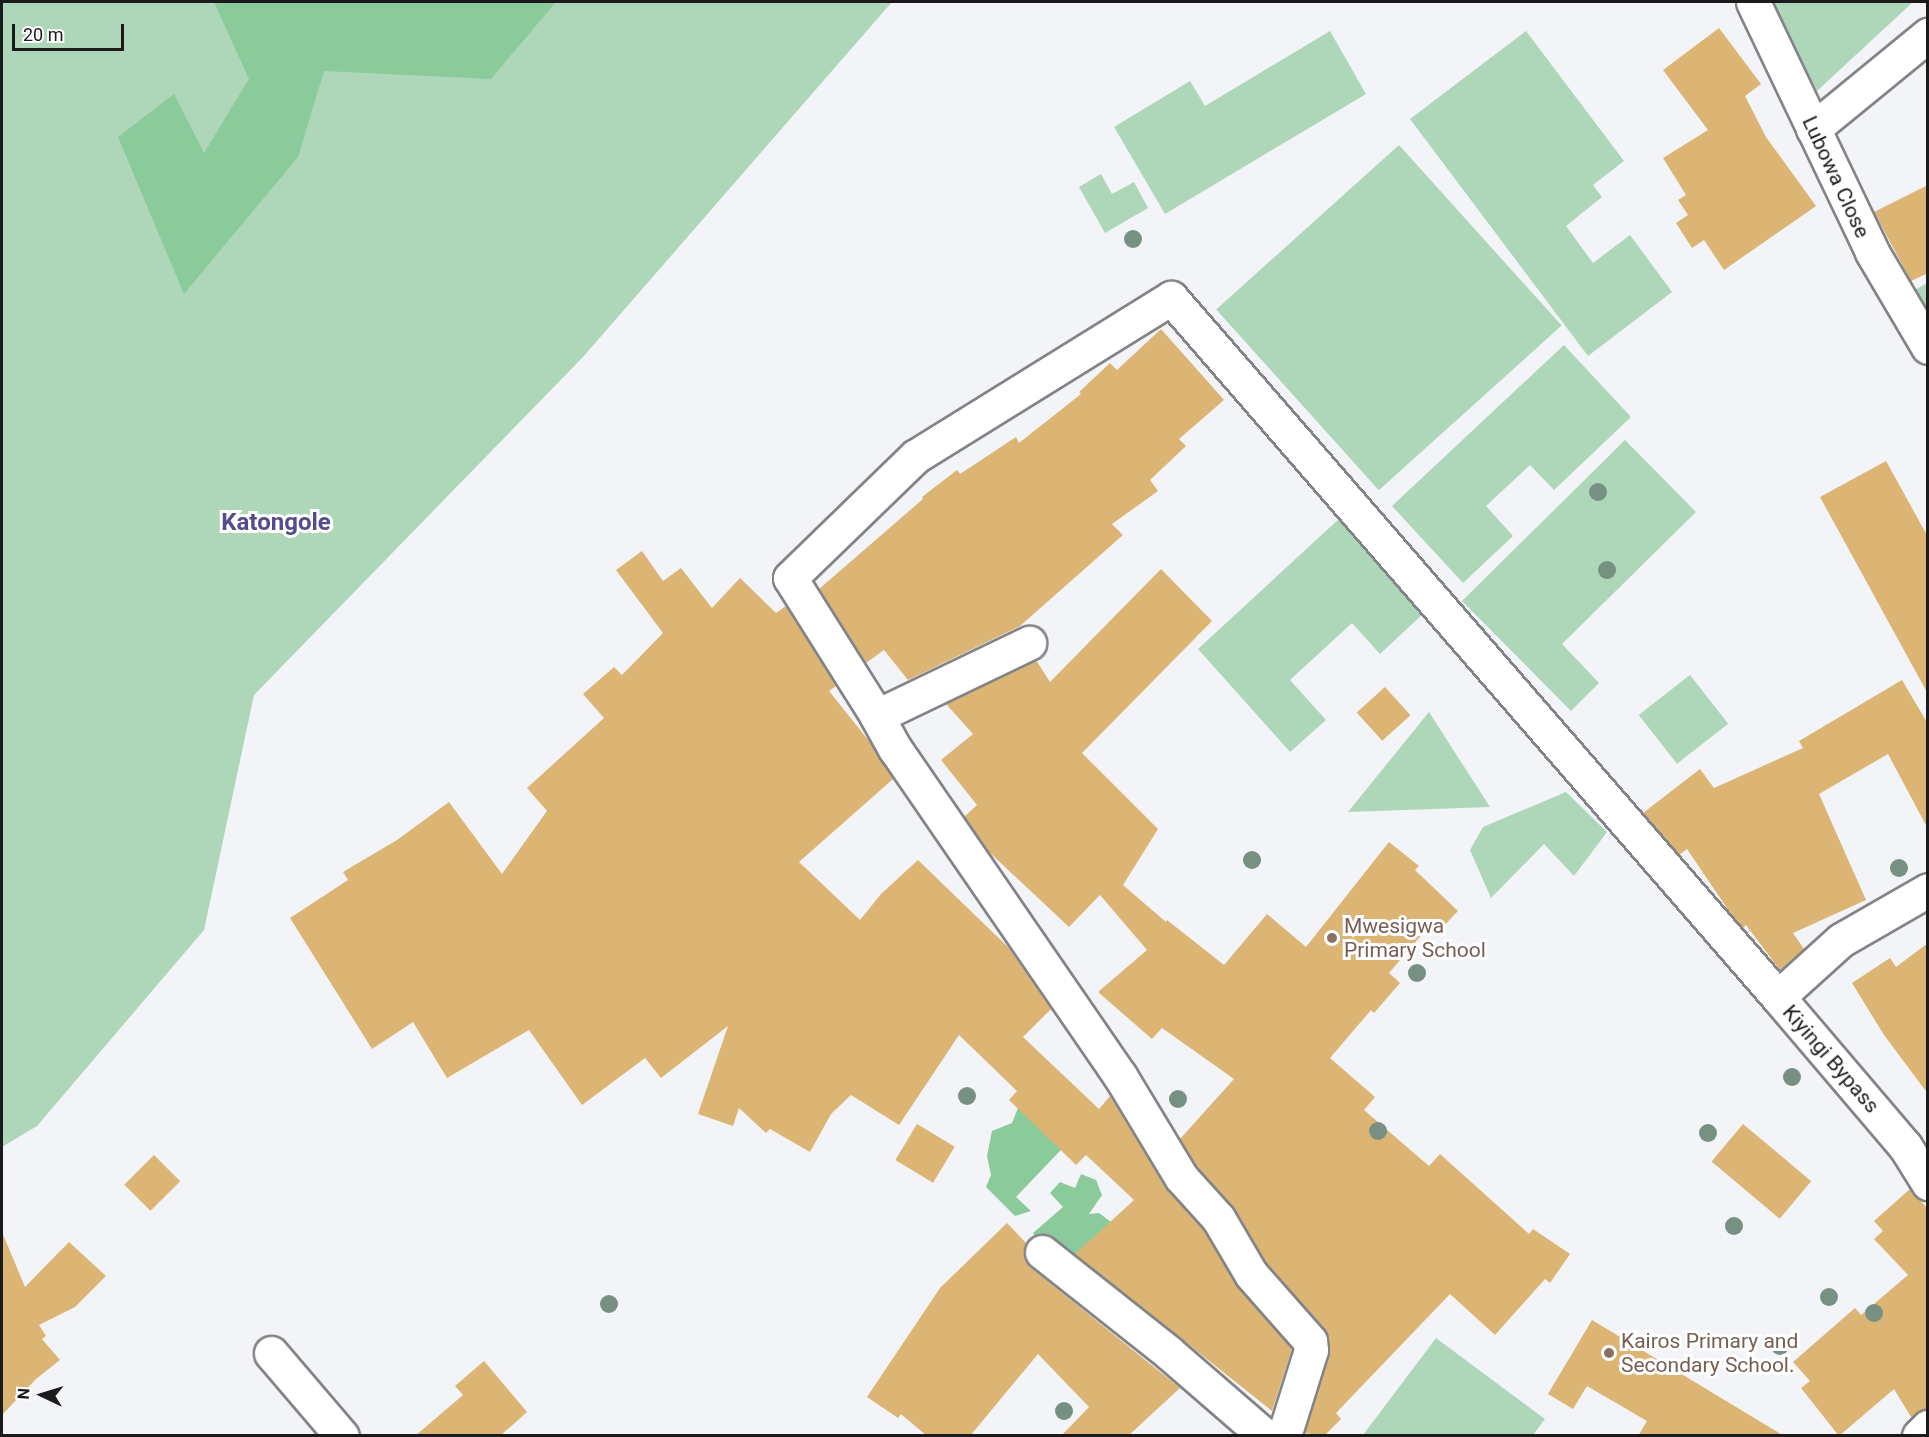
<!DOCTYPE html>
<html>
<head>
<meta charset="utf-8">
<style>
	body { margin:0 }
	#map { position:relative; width:1929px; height:1437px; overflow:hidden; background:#f3f4f7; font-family:Roboto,sans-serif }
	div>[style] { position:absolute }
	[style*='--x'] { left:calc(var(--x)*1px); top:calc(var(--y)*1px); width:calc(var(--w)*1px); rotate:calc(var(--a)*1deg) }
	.green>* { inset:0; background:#aed6b8; transform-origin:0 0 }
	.forest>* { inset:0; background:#8aca9b }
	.building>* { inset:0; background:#dcb574; transform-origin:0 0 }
	.roads { filter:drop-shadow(2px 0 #838487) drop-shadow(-2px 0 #838487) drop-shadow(0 2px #838487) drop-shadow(0 -2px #838487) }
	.minor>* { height:33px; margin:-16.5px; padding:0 16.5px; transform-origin:16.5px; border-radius:16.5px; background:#fff }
	.trees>* { width:18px; height:18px; margin:-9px; border-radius:50%; background:#769182 }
	.dots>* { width:16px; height:16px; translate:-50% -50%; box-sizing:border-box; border:3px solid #fff; border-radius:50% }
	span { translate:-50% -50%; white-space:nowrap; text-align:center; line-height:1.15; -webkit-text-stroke:6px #fff; paint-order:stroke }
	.street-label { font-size:21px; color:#1b1b1c }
	.education-label { font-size:21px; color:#785e54 }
	.left { translate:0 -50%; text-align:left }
	.quarter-label { font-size:24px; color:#544c8b; font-weight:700 }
	.frame { position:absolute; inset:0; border:3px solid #1b1b1c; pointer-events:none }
	.north { position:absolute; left:12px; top:1365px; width:60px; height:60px; -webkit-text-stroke:4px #fff; paint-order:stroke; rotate:274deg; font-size:16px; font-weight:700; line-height:24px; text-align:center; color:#1b1b1c }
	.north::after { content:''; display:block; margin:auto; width:21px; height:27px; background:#1b1b1c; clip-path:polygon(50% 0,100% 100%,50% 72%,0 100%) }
	.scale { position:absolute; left:12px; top:24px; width:112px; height:27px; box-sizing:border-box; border:3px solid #1b1b1c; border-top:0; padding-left:8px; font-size:18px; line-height:21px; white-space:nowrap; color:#1b1b1c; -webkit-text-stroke:4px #fff; paint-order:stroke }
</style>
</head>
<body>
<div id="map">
	<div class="green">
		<i style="clip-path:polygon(2px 2px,892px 2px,583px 357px,254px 695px,204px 930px,37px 1126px,2px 1147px)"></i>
		<i style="clip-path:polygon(1771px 2px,1913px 2px,1817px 91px)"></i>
		<i style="clip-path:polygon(1330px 31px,1366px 94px,1165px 214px,1114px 127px,1190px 81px,1205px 106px)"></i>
		<i style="clip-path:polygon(1526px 31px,1624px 161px,1593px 185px,1602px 197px,1566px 226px,1593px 263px,1630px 235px,1672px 292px,1588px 356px,1410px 119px)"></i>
		<i style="left:1399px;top:145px;width:243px;height:246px;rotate:48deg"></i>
		<i style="clip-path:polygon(1101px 174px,1112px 194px,1134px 182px,1148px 208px,1105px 233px,1079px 187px)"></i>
		<i style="clip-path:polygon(1927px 283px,1927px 323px,1911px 292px)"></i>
		<i style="clip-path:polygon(1564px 345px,1631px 417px,1554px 490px,1530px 465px,1486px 506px,1513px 536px,1463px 583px,1392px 506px)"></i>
		<i style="clip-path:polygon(1625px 440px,1696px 512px,1562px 644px,1599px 683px,1571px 711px,1462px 601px)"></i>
		<i style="clip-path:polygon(1340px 518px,1425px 612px,1380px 654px,1352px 623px,1290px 680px,1326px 720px,1290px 752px,1198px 649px)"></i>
		<i style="left:1690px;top:675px;width:62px;height:65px;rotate:52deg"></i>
		<i style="clip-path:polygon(1429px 712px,1490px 807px,1348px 812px)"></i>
		<i style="clip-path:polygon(1566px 792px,1607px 832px,1574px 876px,1544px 844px,1491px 898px,1470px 850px,1483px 827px)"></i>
		<i style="clip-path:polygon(1436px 1338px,1545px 1419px,1533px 1435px,1363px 1435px)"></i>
	</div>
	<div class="forest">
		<i style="clip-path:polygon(214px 2px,556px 2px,491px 79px,324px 71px,298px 157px,184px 294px,118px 137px,174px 94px,204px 153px,249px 79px)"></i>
		<i style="clip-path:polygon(1018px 1108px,1078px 1132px,1016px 1197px,1031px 1211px,1015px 1216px,986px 1187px,991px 1175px,987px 1156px,992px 1131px,1012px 1123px)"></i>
		<i style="clip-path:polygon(1081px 1174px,1096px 1180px,1102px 1195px,1089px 1214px,1099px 1213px,1111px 1222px,1076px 1258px,1066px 1250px,1056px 1263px,1042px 1252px,1033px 1233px,1063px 1207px,1050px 1193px,1060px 1182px,1075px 1188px)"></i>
	</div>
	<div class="building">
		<i style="clip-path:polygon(1719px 28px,1761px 84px,1745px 96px,1766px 137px,1816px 206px,1724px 270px,1704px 240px,1692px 248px,1676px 223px,1688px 215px,1678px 200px,1686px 195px,1663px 158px,1708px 130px,1663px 70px)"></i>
		<i style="clip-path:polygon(1928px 185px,1928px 273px,1911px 281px,1874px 212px)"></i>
		<i style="clip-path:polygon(1161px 329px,1224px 400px,1179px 439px,1186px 446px,1150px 480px,1158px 491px,1112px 524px,1123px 535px,1020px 626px,908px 680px,884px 650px,866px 663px,819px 589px,923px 499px,922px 497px,957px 470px,960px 474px,1016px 437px,1019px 443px,1081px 394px,1079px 392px,1110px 363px,1117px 370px)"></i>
		<i style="clip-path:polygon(1886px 461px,1928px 537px,1928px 694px,1820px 497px)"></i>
		<i style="clip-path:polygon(642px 551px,663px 581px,681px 568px,712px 608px,740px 578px,776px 613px,786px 606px,836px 686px,829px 691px,869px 741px,893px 779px,799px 862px,860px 920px,881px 894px,918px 860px,1008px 947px,1051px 1009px,1023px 1037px,1099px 1109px,1110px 1096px,1165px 1187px,1203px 1229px,1237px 1286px,1292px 1349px,1272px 1411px,1075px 1254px,1134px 1200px,1086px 1155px,1076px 1165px,1009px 1100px,1017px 1091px,959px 1035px,899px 1125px,851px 1095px,831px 1114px,810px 1152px,770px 1129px,766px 1133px,739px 1108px,733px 1126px,698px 1114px,728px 1026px,661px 1078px,645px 1058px,582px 1105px,529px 1030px,447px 1078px,413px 1022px,372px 1049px,290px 918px,348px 880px,343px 872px,397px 840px,449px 802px,502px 874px,547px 811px,527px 788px,604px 718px,583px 694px,614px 667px,622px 675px,663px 633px,616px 570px)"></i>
		<i style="clip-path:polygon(1161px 569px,1212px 621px,1082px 753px,1158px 829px,1123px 885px,1166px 922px,1167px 920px,1224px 965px,1267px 914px,1306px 947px,1389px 842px,1419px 866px,1415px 870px,1458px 911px,1438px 932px,1430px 925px,1389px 973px,1400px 983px,1374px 1013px,1371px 1010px,1330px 1058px,1375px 1097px,1364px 1110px,1429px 1166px,1440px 1154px,1529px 1234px,1533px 1229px,1570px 1254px,1550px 1283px,1545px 1279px,1495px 1335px,1450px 1294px,1336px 1413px,1341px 1419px,1324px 1436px,1305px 1433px,1329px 1355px,1329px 1339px,1324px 1329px,1266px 1263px,1234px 1208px,1196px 1166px,1180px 1139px,1234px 1079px,1162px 1028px,1152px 1039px,1098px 992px,1147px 950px,1100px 895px,1069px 927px,988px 851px,964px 817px,977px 805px,941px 760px,973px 734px,946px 704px,1036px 660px,1050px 682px)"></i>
		<i style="clip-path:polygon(1902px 680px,1928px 724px,1928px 829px,1888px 754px,1819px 794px,1866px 900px,1793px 933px,1804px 949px,1780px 970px,1746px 925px,1743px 928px,1733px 917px,1687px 849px,1679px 855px,1643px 813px,1700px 769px,1714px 788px,1803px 748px,1799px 741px)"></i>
		<i style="left:1385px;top:687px;width:38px;height:38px;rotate:48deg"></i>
		<i style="clip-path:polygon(1928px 943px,1928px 1094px,1884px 1035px,1852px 983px,1890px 958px,1896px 967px)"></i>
		<i style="left:917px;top:1124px;width:44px;height:42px;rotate:31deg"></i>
		<i style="left:1743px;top:1124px;width:89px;height:49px;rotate:40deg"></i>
		<i style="left:154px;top:1155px;width:37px;height:42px;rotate:45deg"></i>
		<i style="clip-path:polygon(1910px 1189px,1928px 1209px,1928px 1409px,1911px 1417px,1894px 1389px,1839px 1436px,1801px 1388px,1810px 1381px,1793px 1362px,1855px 1308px,1861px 1315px,1908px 1275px,1874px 1239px,1883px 1231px,1874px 1221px)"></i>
		<i style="clip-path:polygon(1007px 1223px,1026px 1243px,1024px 1258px,1030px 1267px,1180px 1388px,1128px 1436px,1061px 1436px,1089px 1407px,1038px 1354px,970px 1436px,927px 1436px,901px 1414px,898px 1418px,867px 1397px,940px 1288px)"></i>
		<i style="clip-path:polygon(2px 1232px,25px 1287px,69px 1242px,106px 1276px,75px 1307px,39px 1325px,46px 1336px,42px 1339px,60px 1360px,36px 1379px,2px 1415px)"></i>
		<i style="clip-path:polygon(1592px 1320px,1784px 1436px,1638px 1436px,1647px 1421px,1587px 1386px,1573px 1409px,1548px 1394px)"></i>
		<i style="clip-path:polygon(484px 1361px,527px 1412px,500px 1436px,415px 1436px,463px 1395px,455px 1386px)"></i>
	</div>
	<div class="roads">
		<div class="minor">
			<i style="--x:1753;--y:2;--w:277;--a:64.5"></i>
			<i style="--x:1872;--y:252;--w:110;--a:59.5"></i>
			<i style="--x:1813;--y:129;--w:149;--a:-39.3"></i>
			<i style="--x:877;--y:716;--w:169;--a:-25.7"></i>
			<i style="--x:1928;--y:890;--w:100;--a:150.1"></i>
			<i style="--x:1841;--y:940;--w:85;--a:137.9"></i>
			<i style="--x:1778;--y:997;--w:196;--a:49.6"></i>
			<i style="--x:1905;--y:1146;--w:44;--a:58.1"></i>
			<i style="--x:1042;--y:1252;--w:161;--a:38.4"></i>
			<i style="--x:1168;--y:1352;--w:128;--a:40.9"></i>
			<i style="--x:271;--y:1353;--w:109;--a:49.5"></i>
			<i style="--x:1284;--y:1436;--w:90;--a:-72.6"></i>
			<i style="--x:1311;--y:1350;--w:9;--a:-96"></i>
			<i style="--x:1310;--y:1341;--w:89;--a:-131.4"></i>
			<i style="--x:1251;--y:1274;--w:65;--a:-120.5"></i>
			<i style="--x:1218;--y:1218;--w:55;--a:-132.1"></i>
			<i style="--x:1181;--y:1177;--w:118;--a:-121.1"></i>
			<i style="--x:1120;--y:1076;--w:397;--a:-124.5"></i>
			<i style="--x:895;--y:749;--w:38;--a:-119"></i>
			<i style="--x:877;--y:716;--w:163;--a:-122.2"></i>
			<i style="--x:790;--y:578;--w:175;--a:-44.1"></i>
			<i style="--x:916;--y:456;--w:300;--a:-31.8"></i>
			<i style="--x:1171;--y:298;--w:926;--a:49.03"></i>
			<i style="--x:1919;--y:1436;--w:13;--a:-45"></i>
		</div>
	</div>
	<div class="trees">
		<i style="left:1133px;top:239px"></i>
		<i style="left:1598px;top:492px"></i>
		<i style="left:1607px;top:570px"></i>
		<i style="left:1252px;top:860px"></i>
		<i style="left:1899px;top:868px"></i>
		<i style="left:1417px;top:973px"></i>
		<i style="left:1792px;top:1077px"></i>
		<i style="left:967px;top:1096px"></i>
		<i style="left:1178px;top:1099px"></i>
		<i style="left:1378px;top:1131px"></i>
		<i style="left:1708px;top:1133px"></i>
		<i style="left:1734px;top:1226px"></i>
		<i style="left:1829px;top:1297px"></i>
		<i style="left:609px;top:1304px"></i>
		<i style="left:1874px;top:1313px"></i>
		<i style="left:1780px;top:1346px"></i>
		<i style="left:1064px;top:1411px"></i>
	</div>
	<div class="dots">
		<i style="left:1332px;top:938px;background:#8d6e63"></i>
		<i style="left:1609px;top:1353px;background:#8d6e63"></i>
	</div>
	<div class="street-label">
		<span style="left:1836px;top:177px;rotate:65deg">Lubowa Close</span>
		<span style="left:1831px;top:1059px;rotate:49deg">Kiyingi Bypass</span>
	</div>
	<div class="education-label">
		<span class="left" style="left:1344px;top:938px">Mwesigwa<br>Primary School</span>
		<span class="left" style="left:1621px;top:1353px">Kairos Primary and<br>Secondary School.</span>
	</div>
	<div class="quarter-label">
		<span style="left:276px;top:523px">Katongole</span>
	</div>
	<div class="frame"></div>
	<div class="north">N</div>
	<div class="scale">20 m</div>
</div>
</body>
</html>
